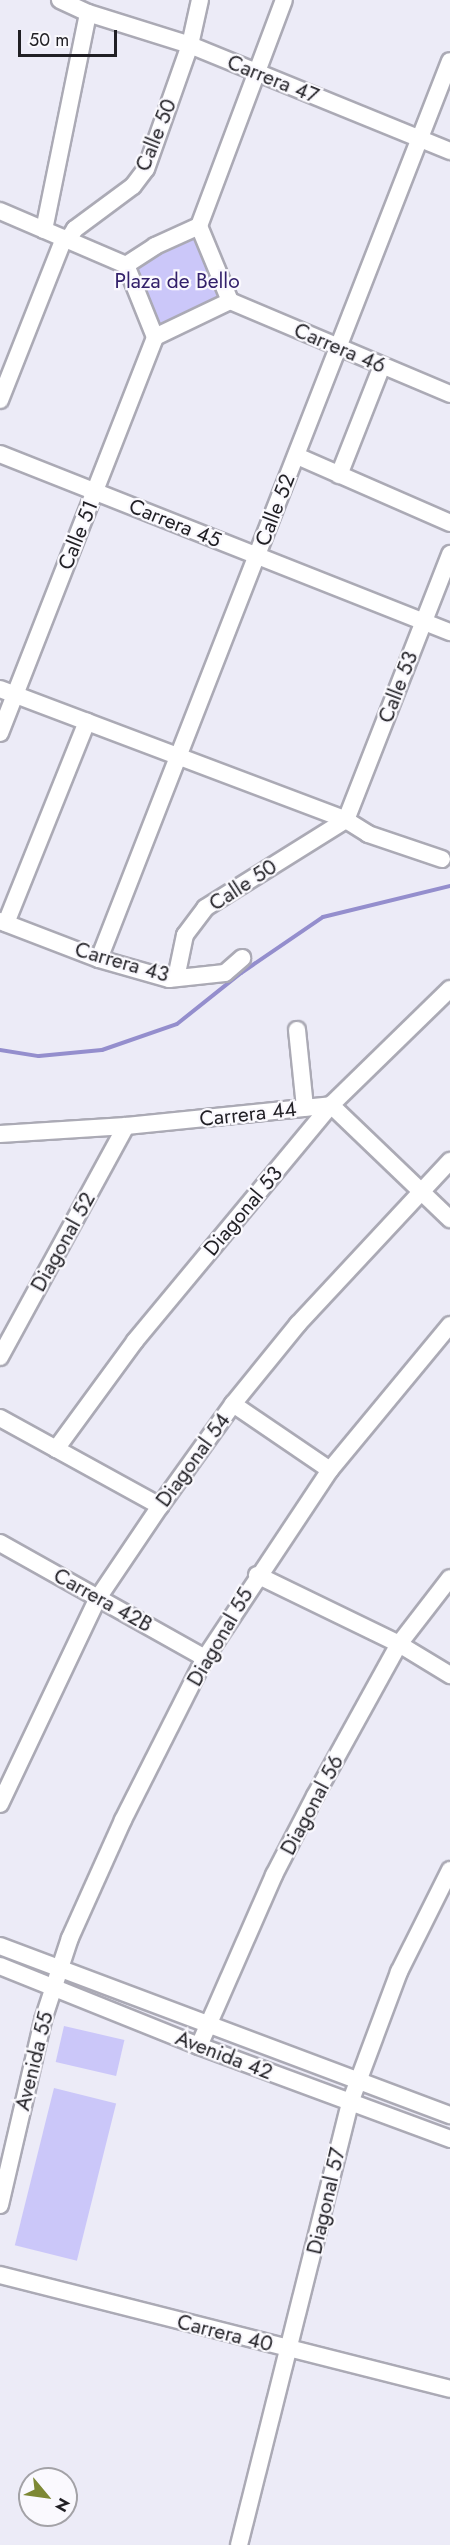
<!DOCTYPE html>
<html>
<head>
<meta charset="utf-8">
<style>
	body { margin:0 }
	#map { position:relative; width:450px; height:2545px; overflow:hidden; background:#ecebf7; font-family:Jost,sans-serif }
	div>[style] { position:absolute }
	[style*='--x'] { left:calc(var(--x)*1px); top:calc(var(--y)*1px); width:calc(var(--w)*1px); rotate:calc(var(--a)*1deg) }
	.green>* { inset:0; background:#cbc7f9; transform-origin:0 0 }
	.stream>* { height:4px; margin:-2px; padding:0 2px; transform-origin:2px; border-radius:2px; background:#948ecd }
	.roads { filter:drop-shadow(2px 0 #abaab5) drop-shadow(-2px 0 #abaab5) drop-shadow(0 2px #abaab5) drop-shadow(0 -2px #abaab5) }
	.minor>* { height:16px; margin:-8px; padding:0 8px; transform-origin:8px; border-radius:8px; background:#fff }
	span { translate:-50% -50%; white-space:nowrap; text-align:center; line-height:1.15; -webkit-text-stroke:4.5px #faf9fe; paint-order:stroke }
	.street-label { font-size:21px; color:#201f24 }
	.park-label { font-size:21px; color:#33216b }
	.north { position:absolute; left:18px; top:2467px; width:60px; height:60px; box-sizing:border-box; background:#faf9fe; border:2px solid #a3a2a7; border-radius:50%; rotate:119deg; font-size:16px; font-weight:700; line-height:24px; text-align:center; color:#201f24 }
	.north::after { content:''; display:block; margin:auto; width:21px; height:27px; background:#7d8835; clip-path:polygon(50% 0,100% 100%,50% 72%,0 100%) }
	.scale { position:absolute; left:18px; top:30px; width:99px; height:27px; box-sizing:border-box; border:3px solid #201f24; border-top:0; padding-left:8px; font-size:18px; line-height:21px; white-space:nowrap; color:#201f24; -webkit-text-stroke:4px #faf9fe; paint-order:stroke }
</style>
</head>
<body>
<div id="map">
	<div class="green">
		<i style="left:196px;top:234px;width:69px;height:72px;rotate:67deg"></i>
		<i style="left:64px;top:2026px;width:62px;height:37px;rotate:13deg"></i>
		<i style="left:54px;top:2088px;width:64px;height:162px;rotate:14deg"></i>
	</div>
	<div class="stream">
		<i style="--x:0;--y:1050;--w:39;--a:9"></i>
		<i style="--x:39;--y:1056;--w:63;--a:-5.4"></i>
		<i style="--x:102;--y:1050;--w:79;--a:-19.1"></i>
		<i style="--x:177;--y:1024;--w:82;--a:-38.6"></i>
		<i style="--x:241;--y:973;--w:99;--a:-34.3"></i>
		<i style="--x:323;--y:917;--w:131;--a:-13.7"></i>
	</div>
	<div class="roads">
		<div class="minor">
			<i style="--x:60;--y:0;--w:31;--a:25"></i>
			<i style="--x:88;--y:13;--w:107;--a:17.4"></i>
			<i style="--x:190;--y:45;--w:281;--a:22.2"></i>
			<i style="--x:0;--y:211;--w:137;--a:23.2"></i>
			<i style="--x:44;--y:230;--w:221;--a:-78.5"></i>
			<i style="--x:68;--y:240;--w:13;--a:-58"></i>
			<i style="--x:75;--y:229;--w:72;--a:-36.6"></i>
			<i style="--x:133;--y:186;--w:21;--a:-53"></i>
			<i style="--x:146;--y:169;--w:132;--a:-70.5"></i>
			<i style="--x:190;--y:45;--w:46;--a:-77.5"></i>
			<i style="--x:230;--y:301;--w:239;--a:22.9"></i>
			<i style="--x:155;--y:337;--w:83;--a:-25.6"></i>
			<i style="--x:230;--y:301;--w:81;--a:-112.5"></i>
			<i style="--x:199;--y:226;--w:241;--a:-69.4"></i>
			<i style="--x:0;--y:400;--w:174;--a:-68.4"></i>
			<i style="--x:0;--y:454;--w:484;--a:21.6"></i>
			<i style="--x:297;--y:456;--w:167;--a:23.6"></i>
			<i style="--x:339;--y:475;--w:117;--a:-68.5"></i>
			<i style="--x:0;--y:689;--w:370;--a:20.7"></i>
			<i style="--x:346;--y:820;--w:26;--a:32"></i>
			<i style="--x:368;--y:834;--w:78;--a:18.7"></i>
			<i style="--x:0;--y:733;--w:425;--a:-68.6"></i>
			<i style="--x:155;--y:337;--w:78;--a:-111.9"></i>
			<i style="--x:126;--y:265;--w:35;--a:-33"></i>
			<i style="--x:155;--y:246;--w:48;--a:-24.4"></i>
			<i style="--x:346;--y:820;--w:286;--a:-68.6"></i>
			<i style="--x:0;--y:921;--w:106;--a:21"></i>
			<i style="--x:99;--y:959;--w:73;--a:15.9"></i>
			<i style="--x:169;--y:979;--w:56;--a:-6.1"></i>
			<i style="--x:225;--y:973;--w:23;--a:-41"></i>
			<i style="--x:6;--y:923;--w:217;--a:-68.1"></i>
			<i style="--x:99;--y:959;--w:964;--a:-68.65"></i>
			<i style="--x:176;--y:978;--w:44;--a:-78.2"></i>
			<i style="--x:185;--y:935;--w:34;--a:-53"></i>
			<i style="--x:205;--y:908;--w:166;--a:-32"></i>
			<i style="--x:297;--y:1030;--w:78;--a:84.1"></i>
			<i style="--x:0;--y:1134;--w:126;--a:-3.6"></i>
			<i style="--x:126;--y:1126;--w:206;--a:-5.8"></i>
			<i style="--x:331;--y:1105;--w:165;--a:43.8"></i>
			<i style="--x:0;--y:1357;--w:263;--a:-61.4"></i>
			<i style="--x:233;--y:1404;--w:117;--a:34.2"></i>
			<i style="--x:0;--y:1418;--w:183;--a:28.8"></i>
			<i style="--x:56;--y:1449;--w:134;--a:-53.8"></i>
			<i style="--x:135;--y:1341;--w:307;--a:-50.3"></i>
			<i style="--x:331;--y:1105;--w:166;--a:-44.3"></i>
			<i style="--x:0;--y:1543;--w:235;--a:29.3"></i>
			<i style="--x:257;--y:1575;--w:158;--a:25.9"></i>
			<i style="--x:399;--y:1644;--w:60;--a:31.3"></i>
			<i style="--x:0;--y:1804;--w:228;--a:-64.6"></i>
			<i style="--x:98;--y:1598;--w:111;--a:-56"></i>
			<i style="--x:160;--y:1506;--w:125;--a:-54.4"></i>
			<i style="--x:233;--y:1404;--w:103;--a:-50.9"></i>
			<i style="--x:298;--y:1324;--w:223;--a:-47"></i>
			<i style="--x:0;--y:1946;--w:481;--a:20.6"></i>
			<i style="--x:0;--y:1966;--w:214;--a:21.9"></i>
			<i style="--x:199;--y:2046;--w:268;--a:20.3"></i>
			<i style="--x:199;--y:2046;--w:187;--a:-66.3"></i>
			<i style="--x:274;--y:1875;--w:89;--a:-62.6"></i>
			<i style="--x:315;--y:1796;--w:174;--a:-61.1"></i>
			<i style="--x:399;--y:1644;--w:83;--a:-52.3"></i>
			<i style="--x:0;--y:2205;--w:190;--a:-76.9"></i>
			<i style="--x:43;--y:2020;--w:86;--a:-71.8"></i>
			<i style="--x:70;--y:1938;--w:129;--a:-65.8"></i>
			<i style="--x:123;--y:1820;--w:182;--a:-63.2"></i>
			<i style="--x:205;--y:1658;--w:226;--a:-56.4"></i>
			<i style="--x:330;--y:1470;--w:188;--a:-50.4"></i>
			<i style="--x:0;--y:2275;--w:464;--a:14.2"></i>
			<i style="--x:239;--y:2545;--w:456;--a:-75.9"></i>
			<i style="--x:350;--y:2103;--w:140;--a:-69.5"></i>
			<i style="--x:399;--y:1972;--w:114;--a:-63.4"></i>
		</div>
	</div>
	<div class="street-label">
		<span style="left:273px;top:79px;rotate:22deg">Carrera 47</span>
		<span style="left:156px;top:135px;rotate:-68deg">Calle 50</span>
		<span style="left:340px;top:348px;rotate:23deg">Carrera 46</span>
		<span style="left:275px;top:510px;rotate:-69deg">Calle 52</span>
		<span style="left:175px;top:523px;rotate:22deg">Carrera 45</span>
		<span style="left:78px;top:535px;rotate:-68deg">Calle 51</span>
		<span style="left:398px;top:687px;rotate:-69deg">Calle 53</span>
		<span style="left:243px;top:885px;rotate:-33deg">Calle 50</span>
		<span style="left:122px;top:962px;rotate:16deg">Carrera 43</span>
		<span style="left:248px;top:1114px;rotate:-6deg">Carrera 44</span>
		<span style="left:243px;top:1211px;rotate:-50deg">Diagonal 53</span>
		<span style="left:63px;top:1242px;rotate:-61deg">Diagonal 52</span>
		<span style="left:193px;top:1460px;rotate:-54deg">Diagonal 54</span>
		<span style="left:103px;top:1600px;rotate:29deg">Carrera 42B</span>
		<span style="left:220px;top:1637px;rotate:-60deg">Diagonal 55</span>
		<span style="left:312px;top:1805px;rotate:-62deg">Diagonal 56</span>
		<span style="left:224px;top:2055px;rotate:21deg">Avenida 42</span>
		<span style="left:34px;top:2061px;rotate:-76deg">Avenida 55</span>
		<span style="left:326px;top:2201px;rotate:-77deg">Diagonal 57</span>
		<span style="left:225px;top:2333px;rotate:14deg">Carrera 40</span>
	</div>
	<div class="park-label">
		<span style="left:177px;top:281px">Plaza de Bello</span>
	</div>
	<div class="north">N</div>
	<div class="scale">50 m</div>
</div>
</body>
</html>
